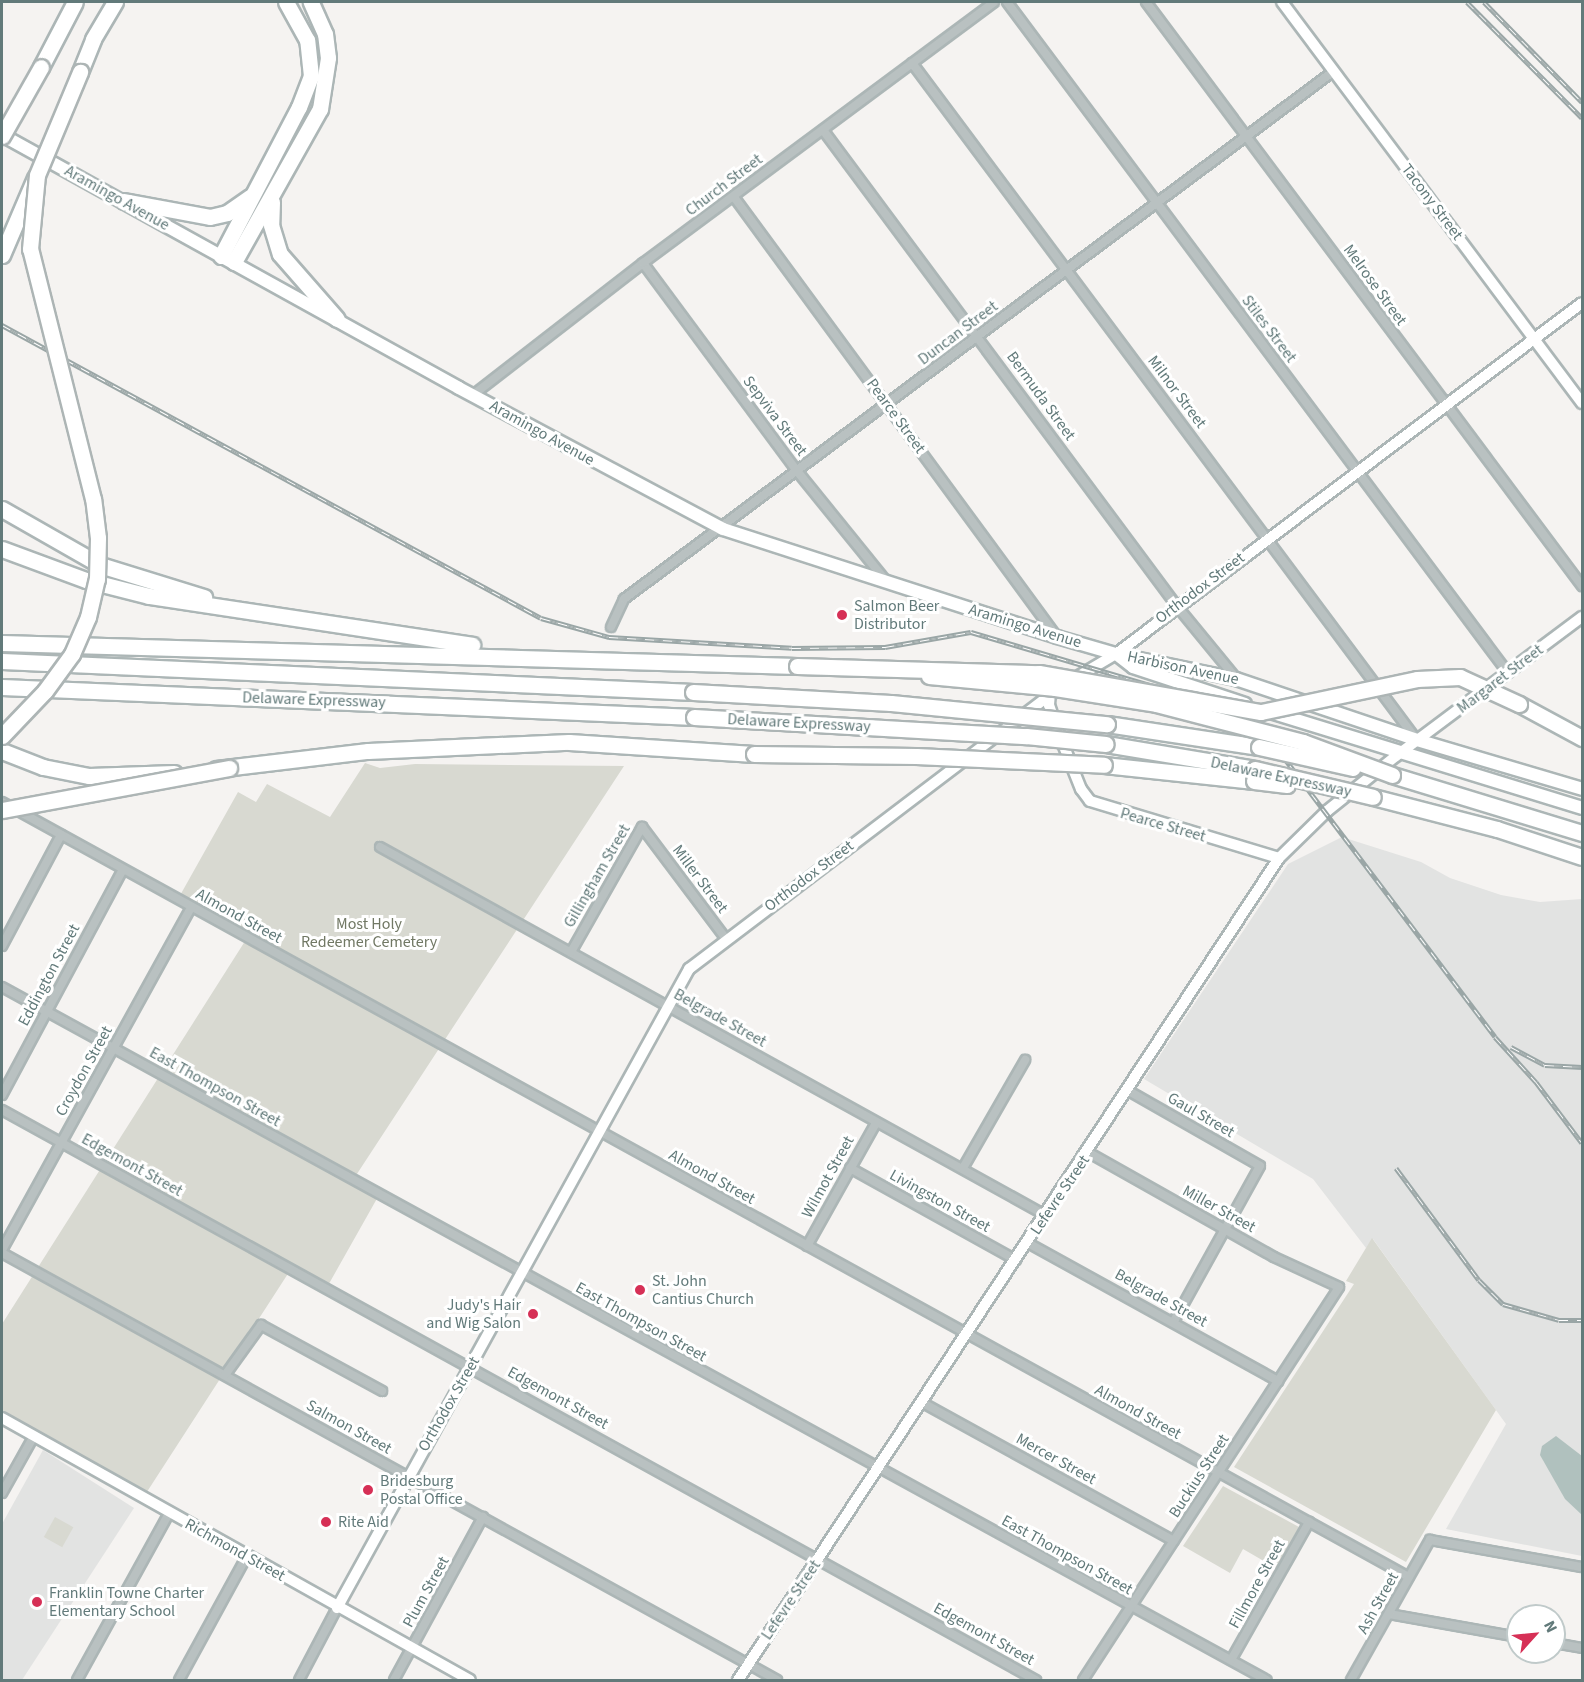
<!DOCTYPE html>
<html>
<head>
<meta charset="utf-8">
<style>
	body { margin:0 }
	#map { position:relative; width:1584px; height:1682px; overflow:hidden; background:#f5f3f1; font-family:"Source Sans 3",sans-serif }
	div>[style] { position:absolute }
	[style*='--x'] { left:calc(var(--x)*1px); top:calc(var(--y)*1px); width:calc(var(--w)*1px); rotate:calc(var(--a)*1deg) }
	.built>* { inset:0; background:#e2e3e2 }
	.green>* { inset:0; background:#d8d9d1; transform-origin:0 0 }
	.water>* { inset:0; background:#b0c1be }
	.roads { filter:drop-shadow(2px 0 #acb6b6) drop-shadow(-2px 0 #acb6b6) drop-shadow(0 2px #acb6b6) drop-shadow(0 -2px #acb6b6) }
	.street>* { height:8px; margin:-4px; padding:0 4px; transform-origin:4px; border-radius:4px; background:#b9c1c1 }
	.secondary>* { height:10px; margin:-5px; padding:0 5px; transform-origin:5px; border-radius:5px; background:#fff }
	.primary>* { height:12px; margin:-6px; padding:0 6px; transform-origin:6px; border-radius:6px; background:#fff }
	.highway>* { height:15px; margin:-7.5px; padding:0 7.5px; transform-origin:7.5px; border-radius:7.5px; background:#fff }
	.rail>* { height:5px; margin-top:-2.5px; transform-origin:0; background:repeating-linear-gradient(90deg,#fff 0 9px,#9aa6a6 0 18px); box-sizing:border-box; border-block:2px solid #9aa6a6 }
	.bridges { filter:drop-shadow(2px 0 #adb5b5) drop-shadow(-2px 0 #adb5b5) drop-shadow(0 2px #adb5b5) drop-shadow(0 -2px #adb5b5) }
	.highway-bridge>* { height:15px; margin:-7.5px; padding:0 7.5px; transform-origin:7.5px; border-radius:7.5px; background:#fff }
	.dots>* { width:16px; height:16px; translate:-50% -50%; box-sizing:border-box; border:3px solid #fff; border-radius:50% }
	span { translate:-50% -50%; white-space:nowrap; text-align:center; line-height:1.15; -webkit-text-stroke:6px #fff; paint-order:stroke }
	.street-label { font-size:16px; color:#627a7a }
	.poi-label { font-size:16px; color:#627a7a }
	.left { translate:0 -50%; text-align:left }
	.right { translate:-100% -50%; text-align:right }
	.park-label { font-size:16px; color:#717864 }
	.frame { position:absolute; inset:0; border:3px solid #627a7a; pointer-events:none }
	.north { position:absolute; left:1506px; top:1604px; width:60px; height:60px; box-sizing:border-box; background:#fff; border:2px solid #c0caca; border-radius:50%; rotate:63deg; font-size:16px; font-weight:700; line-height:24px; text-align:center; color:#627a7a }
	.north::after { content:''; display:block; margin:auto; width:21px; height:27px; background:#d63056; clip-path:polygon(50% 0,100% 100%,50% 72%,0 100%) }
</style>
</head>
<body>
<div id="map">
	<div class="built">
		<i style="clip-path:polygon(1342px 837px,1421px 862px,1450px 878px,1501px 895px,1540px 902px,1582px 899px,1582px 1556px,1446px 1529px,1506px 1424px,1373px 1239px,1366px 1248px,1313px 1179px,1144px 1079px,1288px 864px)"></i>
		<i style="clip-path:polygon(43px 1450px,134px 1508px,22px 1680px,2px 1680px,2px 1524px)"></i>
	</div>
	<div class="green">
		<i style="clip-path:polygon(365px 763px,380px 768px,415px 764px,624px 766px,353px 1180px,379px 1195px,326px 1289px,291px 1269px,143px 1498px,2px 1418px,2px 1324px,247px 938px,178px 899px,238px 792px,256px 802px,267px 784px,330px 817px)"></i>
		<i style="clip-path:polygon(1372px 1238px,1496px 1410px,1406px 1562px,1234px 1467px,1354px 1284px,1346px 1281px)"></i>
		<i style="clip-path:polygon(1223px 1486px,1299px 1527px,1276px 1568px,1243px 1549px,1230px 1573px,1183px 1546px)"></i>
		<i style="left:55px;top:1517px;width:21px;height:23px;rotate:29deg"></i>
	</div>
	<div class="water">
		<i style="clip-path:polygon(1556px 1436px,1582px 1456px,1582px 1515px,1565px 1499px,1540px 1455px,1542px 1446px)"></i>
	</div>
	<div class="roads">
		<div class="street">
			<i style="--x:1007;--y:2;--w:837;--a:53.25"></i>
			<i style="--x:1146;--y:2;--w:729;--a:53.26"></i>
			<i style="--x:912;--y:63;--w:843;--a:53.29"></i>
			<i style="--x:823;--y:130;--w:592;--a:53.38"></i>
			<i style="--x:1176;--y:605;--w:94;--a:50.6"></i>
			<i style="--x:734;--y:197;--w:546;--a:53.72"></i>
			<i style="--x:643;--y:263;--w:259;--a:53.5"></i>
			<i style="--x:797;--y:471;--w:143;--a:51"></i>
			<i style="--x:473;--y:395;--w:215;--a:-37.8"></i>
			<i style="--x:643;--y:263;--w:437;--a:-36.6"></i>
			<i style="--x:611;--y:627;--w:31;--a:-65"></i>
			<i style="--x:624;--y:599;--w:885;--a:-36.64"></i>
			<i style="--x:2;--y:802;--w:1606;--a:28.85"></i>
			<i style="--x:380;--y:847;--w:760;--a:28.96"></i>
			<i style="--x:2;--y:946;--w:126;--a:-62"></i>
			<i style="--x:571;--y:952;--w:144;--a:-60.4"></i>
			<i style="--x:642;--y:827;--w:140;--a:53.1"></i>
			<i style="--x:2;--y:987;--w:1442;--a:28.72"></i>
			<i style="--x:1127;--y:1090;--w:153;--a:29.7"></i>
			<i style="--x:1260;--y:1166;--w:177;--a:119"></i>
			<i style="--x:2;--y:1095;--w:256;--a:-61.8"></i>
			<i style="--x:2;--y:1110;--w:1181;--a:28.87"></i>
			<i style="--x:850;--y:1168;--w:190;--a:29"></i>
			<i style="--x:963;--y:1168;--w:125;--a:-60.1"></i>
			<i style="--x:1028;--y:1243;--w:286;--a:28.9"></i>
			<i style="--x:807;--y:1246;--w:141;--a:-60.7"></i>
			<i style="--x:2;--y:1250;--w:392;--a:-61.1"></i>
			<i style="--x:2;--y:1253;--w:885;--a:28.85"></i>
			<i style="--x:225;--y:1375;--w:62;--a:-54.2"></i>
			<i style="--x:261;--y:1325;--w:138;--a:28.6"></i>
			<i style="--x:923;--y:1403;--w:286;--a:28.8"></i>
			<i style="--x:2;--y:1493;--w:65;--a:-60.7"></i>
			<i style="--x:1389;--y:1614;--w:131;--a:10.1"></i>
			<i style="--x:1554;--y:1643;--w:28;--a:10"></i>
			<i style="--x:1231;--y:1660;--w:159;--a:-60.5"></i>
			<i style="--x:77;--y:1680;--w:191;--a:-61.1"></i>
			<i style="--x:179;--y:1680;--w:141;--a:-61.3"></i>
			<i style="--x:299;--y:1680;--w:81;--a:-62.2"></i>
			<i style="--x:394;--y:1680;--w:186;--a:-61.4"></i>
			<i style="--x:1083;--y:1680;--w:469;--a:-56.9"></i>
			<i style="--x:1339;--y:1287;--w:72;--a:-155.2"></i>
			<i style="--x:1274;--y:1257;--w:214;--a:-150.6"></i>
			<i style="--x:1351;--y:1680;--w:161;--a:-60.6"></i>
			<i style="--x:1430;--y:1540;--w:154;--a:10.1"></i>
		</div>
		<div class="secondary">
			<i style="--x:1282;--y:2;--w:501;--a:53.2"></i>
			<i style="--x:1072;--y:680;--w:51;--a:-30.6"></i>
			<i style="--x:1116;--y:654;--w:583;--a:-36.99"></i>
			<i style="--x:1050;--y:693;--w:12;--a:95"></i>
			<i style="--x:1049;--y:705;--w:31;--a:71"></i>
			<i style="--x:1059;--y:734;--w:59;--a:68.2"></i>
			<i style="--x:1081;--y:789;--w:15;--a:53"></i>
			<i style="--x:1090;--y:801;--w:197;--a:16.8"></i>
			<i style="--x:2;--y:1418;--w:536;--a:29.24"></i>
			<i style="--x:337;--y:1608;--w:730;--a:-61.15"></i>
			<i style="--x:689;--y:969;--w:465;--a:-37.2"></i>
			<i style="--x:738;--y:1680;--w:984;--a:-56.65"></i>
			<i style="--x:1279;--y:858;--w:67;--a:-44.4"></i>
			<i style="--x:1327;--y:811;--w:88;--a:-38.6"></i>
			<i style="--x:1396;--y:756;--w:232;--a:-36.8"></i>
		</div>
		<div class="primary">
			<i style="--x:2;--y:135;--w:522;--a:28.97"></i>
			<i style="--x:459;--y:388;--w:299;--a:28.1"></i>
			<i style="--x:723;--y:529;--w:351;--a:17.9"></i>
			<i style="--x:1057;--y:637;--w:61;--a:16.1"></i>
			<i style="--x:1116;--y:654;--w:123;--a:11.8"></i>
			<i style="--x:1236;--y:679;--w:191;--a:18.6"></i>
			<i style="--x:1417;--y:740;--w:172;--a:16.5"></i>
			<i style="--x:1119;--y:656;--w:18;--a:38"></i>
			<i style="--x:1133;--y:667;--w:118;--a:18.3"></i>
			<i style="--x:1267;--y:711;--w:330;--a:17.1"></i>
		</div>
		<div class="highway">
			<i style="--x:41;--y:67;--w:73;--a:-62.4"></i>
			<i style="--x:80;--y:72;--w:35;--a:-68"></i>
			<i style="--x:93;--y:39;--w:43;--a:-59.3"></i>
			<i style="--x:124;--y:201;--w:87;--a:10.5"></i>
			<i style="--x:210;--y:217;--w:17;--a:-13"></i>
			<i style="--x:227;--y:213;--w:28;--a:-35"></i>
			<i style="--x:272;--y:202;--w:23;--a:92"></i>
			<i style="--x:271;--y:225;--w:30;--a:73"></i>
			<i style="--x:280;--y:254;--w:86;--a:48.8"></i>
			<i style="--x:2;--y:255;--w:84;--a:-66.8"></i>
			<i style="--x:221;--y:256;--w:168;--a:-62.4"></i>
			<i style="--x:299;--y:107;--w:33;--a:-69"></i>
			<i style="--x:311;--y:76;--w:36;--a:-96"></i>
			<i style="--x:307;--y:40;--w:43;--a:-118.9"></i>
			<i style="--x:234;--y:262;--w:176;--a:-60.7"></i>
			<i style="--x:320;--y:109;--w:52;--a:-81.1"></i>
			<i style="--x:328;--y:58;--w:24;--a:-97"></i>
			<i style="--x:325;--y:34;--w:35;--a:-114"></i>
			<i style="--x:2;--y:509;--w:113;--a:29.7"></i>
			<i style="--x:100;--y:565;--w:109;--a:17.1"></i>
			<i style="--x:2;--y:549;--w:90;--a:20.3"></i>
			<i style="--x:86;--y:580;--w:65;--a:14.3"></i>
			<i style="--x:149;--y:596;--w:327;--a:8.6"></i>
			<i style="--x:2;--y:643;--w:795;--a:1.66"></i>
			<i style="--x:2;--y:661;--w:692;--a:2.57"></i>
			<i style="--x:2;--y:687;--w:693;--a:2.48"></i>
			<i style="--x:1519;--y:704;--w:72;--a:28.4"></i>
			<i style="--x:1107;--y:724;--w:154;--a:8.6"></i>
			<i style="--x:1106;--y:744;--w:151;--a:9.5"></i>
			<i style="--x:2;--y:751;--w:44;--a:21.3"></i>
			<i style="--x:43;--y:767;--w:47;--a:11.1"></i>
			<i style="--x:89;--y:776;--w:85;--a:-2"></i>
			<i style="--x:1104;--y:765;--w:151;--a:6.1"></i>
			<i style="--x:216;--y:769;--w:153;--a:-6.8"></i>
			<i style="--x:368;--y:751;--w:201;--a:-2.6"></i>
			<i style="--x:569;--y:742;--w:185;--a:3.7"></i>
			<i style="--x:1392;--y:775;--w:199;--a:17"></i>
			<i style="--x:1373;--y:797;--w:128;--a:14.5"></i>
			<i style="--x:1497;--y:829;--w:89;--a:18.2"></i>
		</div>
	</div>
	<div class="rail">
		<i style="--x:1467;--y:2;--w:163;--a:45.2"></i>
		<i style="--x:1484;--y:2;--w:140;--a:45.6"></i>
		<i style="--x:2;--y:325;--w:613;--a:28.53"></i>
		<i style="--x:541;--y:618;--w:71;--a:15.6"></i>
		<i style="--x:609;--y:637;--w:183;--a:3.4"></i>
		<i style="--x:792;--y:648;--w:93;--a:-0.6"></i>
		<i style="--x:885;--y:647;--w:87;--a:-9.9"></i>
		<i style="--x:971;--y:632;--w:246;--a:16.5"></i>
		<i style="--x:1207;--y:702;--w:42;--a:28.4"></i>
		<i style="--x:1244;--y:722;--w:45;--a:39.6"></i>
		<i style="--x:1279;--y:751;--w:358;--a:52.9"></i>
		<i style="--x:1495;--y:1037;--w:61;--a:47.7"></i>
		<i style="--x:1536;--y:1082;--w:76;--a:53"></i>
		<i style="--x:1511;--y:1047;--w:38;--a:28"></i>
		<i style="--x:1545;--y:1065;--w:37;--a:3"></i>
		<i style="--x:1396;--y:1168;--w:139;--a:53.5"></i>
		<i style="--x:1479;--y:1280;--w:34;--a:45"></i>
		<i style="--x:1503;--y:1304;--w:58;--a:15.9"></i>
		<i style="--x:1559;--y:1320;--w:23;--a:0"></i>
	</div>
	<div class="bridges">
		<div class="highway-bridge">
			<i style="--x:2;--y:136;--w:79;--a:-60.5"></i>
			<i style="--x:797;--y:666;--w:242;--a:1.7"></i>
			<i style="--x:1039;--y:673;--w:225;--a:10"></i>
			<i style="--x:1261;--y:712;--w:159;--a:-11.9"></i>
			<i style="--x:1417;--y:679;--w:43;--a:-2.7"></i>
			<i style="--x:1460;--y:677;--w:65;--a:24.6"></i>
			<i style="--x:929;--y:676;--w:127;--a:5.4"></i>
			<i style="--x:1055;--y:688;--w:102;--a:9"></i>
			<i style="--x:1156;--y:704;--w:152;--a:14.5"></i>
			<i style="--x:1303;--y:742;--w:95;--a:20.3"></i>
			<i style="--x:693;--y:692;--w:198;--a:3.2"></i>
			<i style="--x:891;--y:703;--w:217;--a:5.6"></i>
			<i style="--x:694;--y:717;--w:333;--a:3.3"></i>
			<i style="--x:1026;--y:736;--w:80;--a:5.7"></i>
			<i style="--x:2;--y:736;--w:62;--a:-46.3"></i>
			<i style="--x:45;--y:691;--w:46;--a:-53.9"></i>
			<i style="--x:72;--y:654;--w:40;--a:-66.6"></i>
			<i style="--x:88;--y:617;--w:39;--a:-77"></i>
			<i style="--x:97;--y:579;--w:41;--a:-88.6"></i>
			<i style="--x:98;--y:538;--w:39;--a:-97"></i>
			<i style="--x:93;--y:499;--w:258;--a:-104.1"></i>
			<i style="--x:30;--y:249;--w:74;--a:-84.6"></i>
			<i style="--x:37;--y:175;--w:112;--a:-67.3"></i>
			<i style="--x:1259;--y:747;--w:96;--a:12.6"></i>
			<i style="--x:754;--y:754;--w:162;--a:0.7"></i>
			<i style="--x:916;--y:756;--w:188;--a:2.7"></i>
			<i style="--x:1255;--y:769;--w:121;--a:13.3"></i>
			<i style="--x:1254;--y:781;--w:33;--a:7"></i>
			<i style="--x:2;--y:810;--w:231;--a:-10.5"></i>
		</div>
	</div>
	<div class="dots">
		<i style="left:842px;top:615px;background:#d63056"></i>
		<i style="left:640px;top:1290px;background:#d63056"></i>
		<i style="left:533px;top:1314px;background:#d63056"></i>
		<i style="left:368px;top:1490px;background:#d63056"></i>
		<i style="left:326px;top:1522px;background:#d63056"></i>
		<i style="left:37px;top:1602px;background:#d63056"></i>
	</div>
	<div class="street-label">
		<span style="left:724px;top:185px;rotate:-37deg">Church Street</span>
		<span style="left:117px;top:198px;rotate:29deg">Aramingo Avenue</span>
		<span style="left:1432px;top:202px;rotate:53deg">Tacony Street</span>
		<span style="left:1375px;top:285px;rotate:54deg">Melrose Street</span>
		<span style="left:1269px;top:329px;rotate:53deg">Stiles Street</span>
		<span style="left:958px;top:333px;rotate:-37deg">Duncan Street</span>
		<span style="left:1177px;top:392px;rotate:53deg">Milnor Street</span>
		<span style="left:1041px;top:396px;rotate:54deg">Bermuda Street</span>
		<span style="left:775px;top:416px;rotate:53deg">Sepviva Street</span>
		<span style="left:896px;top:416px;rotate:54deg">Pearce Street</span>
		<span style="left:542px;top:433px;rotate:29deg">Aramingo Avenue</span>
		<span style="left:1200px;top:588px;rotate:-37deg">Orthodox Street</span>
		<span style="left:1025px;top:626px;rotate:17deg">Aramingo Avenue</span>
		<span style="left:1183px;top:668px;rotate:12deg">Harbison Avenue</span>
		<span style="left:1500px;top:679px;rotate:-37deg">Margaret Street</span>
		<span style="left:314px;top:700px;rotate:2deg">Delaware Expressway</span>
		<span style="left:799px;top:723px;rotate:3deg">Delaware Expressway</span>
		<span style="left:1281px;top:777px;rotate:12deg">Delaware Expressway</span>
		<span style="left:1163px;top:825px;rotate:16deg">Pearce Street</span>
		<span style="left:597px;top:876px;rotate:-60deg">Gillingham Street</span>
		<span style="left:809px;top:876px;rotate:-37deg">Orthodox Street</span>
		<span style="left:700px;top:879px;rotate:53deg">Miller Street</span>
		<span style="left:239px;top:916px;rotate:29deg">Almond Street</span>
		<span style="left:49px;top:975px;rotate:-62deg">Eddington Street</span>
		<span style="left:720px;top:1018px;rotate:29deg">Belgrade Street</span>
		<span style="left:84px;top:1071px;rotate:-61deg">Croydon Street</span>
		<span style="left:215px;top:1087px;rotate:29deg">East Thompson Street</span>
		<span style="left:1201px;top:1115px;rotate:30deg">Gaul Street</span>
		<span style="left:132px;top:1165px;rotate:29deg">Edgemont Street</span>
		<span style="left:712px;top:1177px;rotate:29deg">Almond Street</span>
		<span style="left:828px;top:1177px;rotate:-61deg">Wilmot Street</span>
		<span style="left:1060px;top:1195px;rotate:-56deg">Lefevre Street</span>
		<span style="left:940px;top:1201px;rotate:29deg">Livingston Street</span>
		<span style="left:1219px;top:1209px;rotate:29deg">Miller Street</span>
		<span style="left:1161px;top:1298px;rotate:29deg">Belgrade Street</span>
		<span style="left:641px;top:1322px;rotate:29deg">East Thompson Street</span>
		<span style="left:558px;top:1398px;rotate:29deg">Edgemont Street</span>
		<span style="left:449px;top:1404px;rotate:-60deg">Orthodox Street</span>
		<span style="left:1138px;top:1412px;rotate:29deg">Almond Street</span>
		<span style="left:349px;top:1427px;rotate:29deg">Salmon Street</span>
		<span style="left:1056px;top:1459px;rotate:29deg">Mercer Street</span>
		<span style="left:1199px;top:1476px;rotate:-57deg">Buckius Street</span>
		<span style="left:235px;top:1550px;rotate:29deg">Richmond Street</span>
		<span style="left:1067px;top:1555px;rotate:29deg">East Thompson Street</span>
		<span style="left:1257px;top:1584px;rotate:-61deg">Fillmore Street</span>
		<span style="left:426px;top:1592px;rotate:-61deg">Plum Street</span>
		<span style="left:791px;top:1600px;rotate:-56deg">Lefevre Street</span>
		<span style="left:1378px;top:1603px;rotate:-61deg">Ash Street</span>
		<span style="left:984px;top:1634px;rotate:29deg">Edgemont Street</span>
	</div>
	<div class="poi-label">
		<span class="left" style="left:854px;top:615px">Salmon Beer<br>Distributor</span>
		<span class="left" style="left:652px;top:1290px">St. John<br>Cantius Church</span>
		<span class="right" style="left:521px;top:1314px">Judy's Hair<br>and Wig Salon</span>
		<span class="left" style="left:380px;top:1490px">Bridesburg<br>Postal Office</span>
		<span class="left" style="left:338px;top:1522px">Rite Aid</span>
		<span class="left" style="left:49px;top:1602px">Franklin Towne Charter<br>Elementary School</span>
	</div>
	<div class="park-label">
		<span style="left:369px;top:933px">Most Holy<br>Redeemer Cemetery</span>
	</div>
	<div class="frame"></div>
	<div class="north">N</div>
</div>
</body>
</html>
